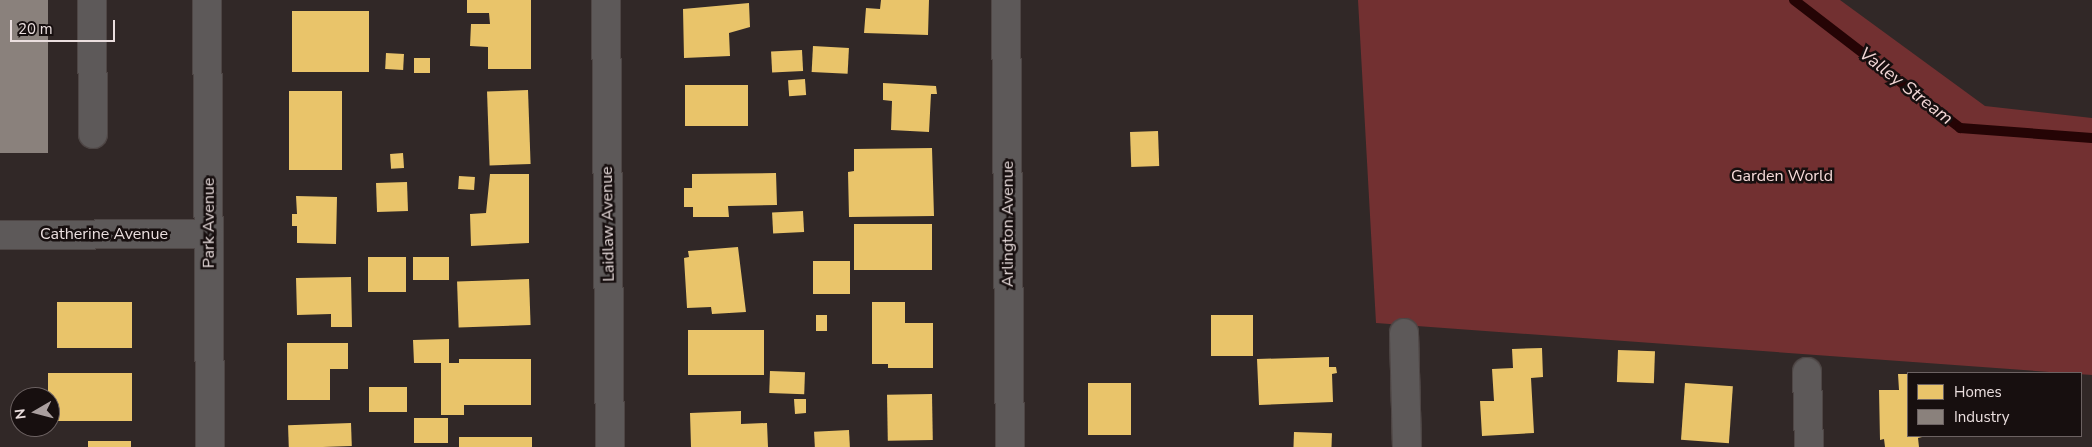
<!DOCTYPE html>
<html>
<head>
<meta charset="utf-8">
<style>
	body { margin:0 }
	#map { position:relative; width:2092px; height:447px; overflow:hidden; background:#312827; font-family:"Nunito Sans",sans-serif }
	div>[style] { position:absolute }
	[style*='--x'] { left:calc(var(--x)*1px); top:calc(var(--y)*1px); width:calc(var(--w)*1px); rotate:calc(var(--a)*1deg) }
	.green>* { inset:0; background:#723031 }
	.homes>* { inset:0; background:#e9c46a; transform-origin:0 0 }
	.industry>* { inset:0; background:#8a817c; transform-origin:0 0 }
	.stream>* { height:10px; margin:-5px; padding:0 5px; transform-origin:5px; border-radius:5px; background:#250405 }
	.roads { filter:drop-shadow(1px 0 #4e4645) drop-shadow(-1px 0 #4e4645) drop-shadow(0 1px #4e4645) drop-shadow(0 -1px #4e4645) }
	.minor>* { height:28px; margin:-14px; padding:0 14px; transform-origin:14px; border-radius:14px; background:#5d5959 }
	span { translate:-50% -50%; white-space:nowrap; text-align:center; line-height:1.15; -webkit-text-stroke:5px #170f0f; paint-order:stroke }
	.park-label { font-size:16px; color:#f7dcdb }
	.street-label { font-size:16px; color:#ebdfdf }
	.water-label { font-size:18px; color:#f2d7d6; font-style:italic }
	.legend { position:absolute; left:1907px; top:372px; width:175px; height:65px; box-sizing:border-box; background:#170f0f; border:1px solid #6c6262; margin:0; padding:6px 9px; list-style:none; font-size:15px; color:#ebdfdf }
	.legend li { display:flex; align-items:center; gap:10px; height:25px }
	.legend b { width:25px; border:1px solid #6c6262 }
	.north { position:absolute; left:10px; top:387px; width:50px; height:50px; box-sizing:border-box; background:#170f0f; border:1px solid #6c6262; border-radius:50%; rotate:262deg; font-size:14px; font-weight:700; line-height:20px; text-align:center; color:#ebdfdf }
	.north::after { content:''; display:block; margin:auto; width:18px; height:22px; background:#aa9f9f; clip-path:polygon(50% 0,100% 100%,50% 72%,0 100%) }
	.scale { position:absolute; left:10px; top:20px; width:105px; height:22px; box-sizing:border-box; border:2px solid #ebdfdf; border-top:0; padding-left:6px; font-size:15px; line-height:18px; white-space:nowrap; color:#ebdfdf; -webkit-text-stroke:4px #170f0f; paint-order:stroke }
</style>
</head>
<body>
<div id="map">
	<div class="green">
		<i style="clip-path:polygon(1358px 0,1840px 0,1985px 106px,2092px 118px,2092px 375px,1376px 323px)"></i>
	</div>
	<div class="homes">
		<i style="clip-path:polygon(467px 0,531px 0,531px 69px,488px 69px,488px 47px,470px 46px,471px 24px,490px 24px,489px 13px,467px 13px)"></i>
		<i style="clip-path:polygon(881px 0,929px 0,928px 35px,864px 33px,866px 8px,880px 9px)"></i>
		<i style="clip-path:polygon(749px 3px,750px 27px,729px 33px,730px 56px,684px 58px,683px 9px)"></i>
		<i style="left:292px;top:11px;width:77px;height:61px"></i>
		<i style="left:813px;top:46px;width:36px;height:26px;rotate:3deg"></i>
		<i style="left:802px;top:50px;width:21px;height:31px;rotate:87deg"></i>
		<i style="left:386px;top:53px;width:18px;height:16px;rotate:3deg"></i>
		<i style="left:414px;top:58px;width:16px;height:15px"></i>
		<i style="left:805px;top:79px;width:16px;height:17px;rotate:86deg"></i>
		<i style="clip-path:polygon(883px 83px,936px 86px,937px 94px,931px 94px,929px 132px,891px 130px,892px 101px,883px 100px)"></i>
		<i style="left:685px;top:85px;width:63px;height:41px"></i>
		<i style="left:528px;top:90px;width:74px;height:41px;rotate:88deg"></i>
		<i style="left:289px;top:91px;width:53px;height:79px"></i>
		<i style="left:1158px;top:131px;width:35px;height:28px;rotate:88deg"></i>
		<i style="clip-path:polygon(932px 148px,934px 216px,849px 217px,848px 172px,854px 171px,854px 149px)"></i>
		<i style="left:403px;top:153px;width:15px;height:13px;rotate:86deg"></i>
		<i style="clip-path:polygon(776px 173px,777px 205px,728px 206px,729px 217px,693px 217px,693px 207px,684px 207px,684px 188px,692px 188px,692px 174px)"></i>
		<i style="clip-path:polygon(490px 174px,529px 174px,529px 243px,471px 246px,470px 214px,486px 213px)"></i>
		<i style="left:459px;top:176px;width:16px;height:13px;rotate:4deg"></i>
		<i style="left:407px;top:182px;width:29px;height:31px;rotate:88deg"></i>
		<i style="clip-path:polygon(296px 196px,337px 197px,336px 244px,297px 243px,297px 226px,292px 226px,292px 214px,297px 214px)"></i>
		<i style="left:803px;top:211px;width:21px;height:31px;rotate:87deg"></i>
		<i style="left:854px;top:224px;width:78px;height:46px"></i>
		<i style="clip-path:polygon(738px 247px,746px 312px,712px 314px,711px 307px,687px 308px,684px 258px,689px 257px,688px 251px)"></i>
		<i style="left:368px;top:257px;width:38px;height:35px"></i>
		<i style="left:413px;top:257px;width:36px;height:23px"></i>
		<i style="left:813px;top:261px;width:37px;height:33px"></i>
		<i style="clip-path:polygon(351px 277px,352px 327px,331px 327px,331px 314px,297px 315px,296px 278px)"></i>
		<i style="left:529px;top:279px;width:46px;height:72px;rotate:88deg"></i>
		<i style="left:57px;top:302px;width:75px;height:46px"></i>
		<i style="clip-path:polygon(872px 302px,905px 302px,905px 323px,933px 323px,933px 368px,888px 368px,888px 364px,872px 364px)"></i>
		<i style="left:816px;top:315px;width:11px;height:16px"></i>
		<i style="left:1211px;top:315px;width:42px;height:41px"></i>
		<i style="left:764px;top:330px;width:45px;height:76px;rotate:90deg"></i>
		<i style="clip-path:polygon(449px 339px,449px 363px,459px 363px,459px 359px,531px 359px,531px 405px,464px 405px,464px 415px,441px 415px,441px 363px,414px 363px,413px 340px)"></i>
		<i style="clip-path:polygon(287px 343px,348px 343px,348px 369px,330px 369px,330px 400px,287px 400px)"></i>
		<i style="clip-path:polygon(1542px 348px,1543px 377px,1531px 378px,1534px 433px,1482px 436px,1480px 401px,1494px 401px,1492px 369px,1513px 368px,1512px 349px)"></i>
		<i style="left:1618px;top:350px;width:37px;height:32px;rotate:2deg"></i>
		<i style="clip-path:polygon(1329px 357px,1329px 367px,1336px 367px,1337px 373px,1332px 374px,1333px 402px,1259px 405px,1257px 359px)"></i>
		<i style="left:770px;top:371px;width:35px;height:22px;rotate:2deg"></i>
		<i style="left:48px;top:373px;width:84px;height:48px"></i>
		<i style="clip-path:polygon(1898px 374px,1908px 374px,1908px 436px,1926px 436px,1918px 438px,1919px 447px,1885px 447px,1884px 439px,1880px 440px,1879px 390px,1899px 390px)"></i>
		<i style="left:1131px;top:383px;width:52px;height:43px;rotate:90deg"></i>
		<i style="left:1685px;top:383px;width:48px;height:57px;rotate:4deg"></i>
		<i style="left:369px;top:387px;width:38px;height:25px"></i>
		<i style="left:932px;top:394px;width:46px;height:45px;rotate:89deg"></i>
		<i style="clip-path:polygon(794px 399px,806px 399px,806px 413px,795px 414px)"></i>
		<i style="clip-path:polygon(741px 411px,741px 424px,767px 423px,768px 447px,691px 447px,690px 413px)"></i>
		<i style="left:414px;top:418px;width:34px;height:25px"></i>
		<i style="left:351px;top:423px;width:23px;height:63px;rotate:88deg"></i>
		<i style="left:849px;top:430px;width:17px;height:35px;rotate:87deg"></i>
		<i style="left:1294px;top:432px;width:38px;height:15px;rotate:2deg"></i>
		<i style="left:459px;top:437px;width:73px;height:10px"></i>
		<i style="left:88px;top:441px;width:43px;height:6px"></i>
	</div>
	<div class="industry">
		<i style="left:0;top:0;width:48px;height:153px"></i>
	</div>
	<div class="stream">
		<i style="--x:1794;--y:0;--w:210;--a:37.6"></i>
		<i style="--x:1960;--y:128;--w:132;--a:4.3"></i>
	</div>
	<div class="roads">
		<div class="minor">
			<i style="--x:92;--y:0;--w:134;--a:89.6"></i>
			<i style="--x:207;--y:0;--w:447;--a:89.6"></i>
			<i style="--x:606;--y:0;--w:447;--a:89.5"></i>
			<i style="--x:1006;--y:0;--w:447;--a:89.5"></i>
			<i style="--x:0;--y:235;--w:209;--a:-0.3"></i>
			<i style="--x:1404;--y:333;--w:114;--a:88.5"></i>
			<i style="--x:1807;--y:372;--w:75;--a:88.5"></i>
		</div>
	</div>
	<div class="park-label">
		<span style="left:1782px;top:176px">Garden World</span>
	</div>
	<div class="street-label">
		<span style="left:209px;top:223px;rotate:-90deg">Park Avenue</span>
		<span style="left:608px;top:224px;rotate:-91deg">Laidlaw Avenue</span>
		<span style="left:1008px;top:224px;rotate:-90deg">Arlington Avenue</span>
		<span style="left:104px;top:234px">Catherine Avenue</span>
	</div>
	<div class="water-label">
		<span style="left:1906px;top:86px;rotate:38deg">Valley Stream</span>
	</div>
	<ul class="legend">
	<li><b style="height:14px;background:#e9c46a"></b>Homes</li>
	<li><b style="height:14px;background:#8a817c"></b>Industry</li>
	</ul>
	<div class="north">N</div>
	<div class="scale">20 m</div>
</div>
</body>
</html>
